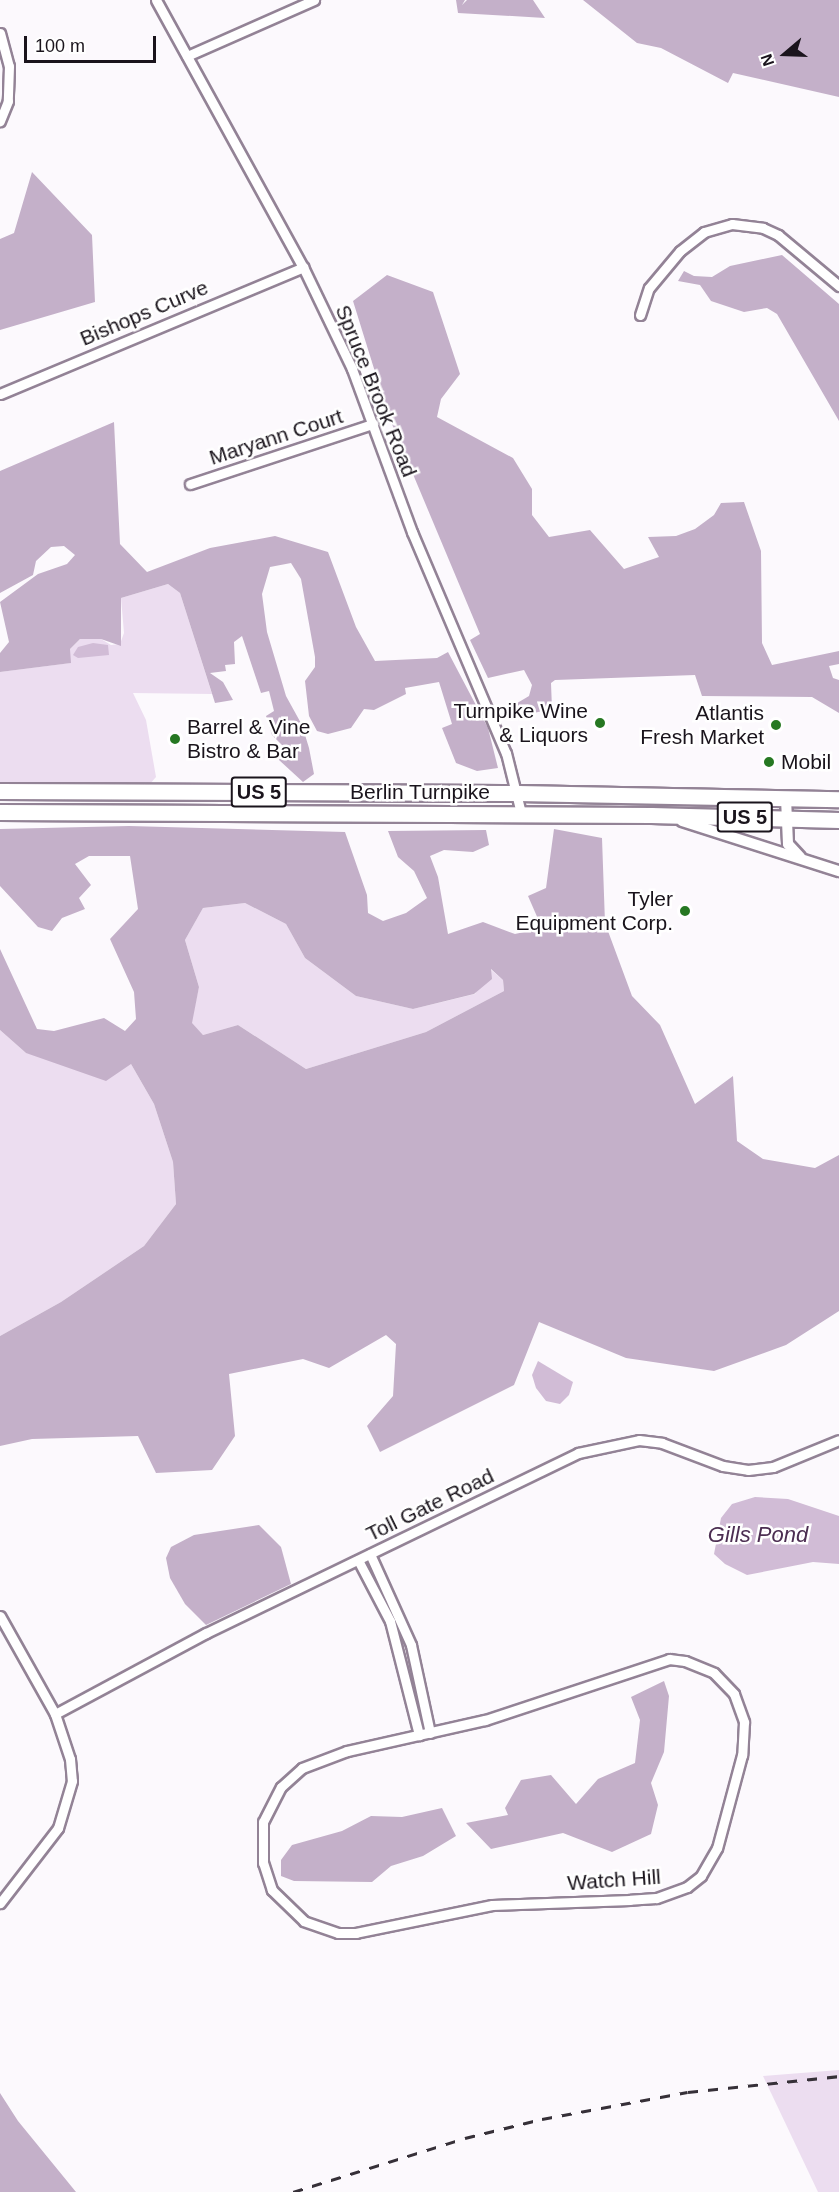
<!DOCTYPE html>
<html>
<head>
<meta charset="utf-8">
<style>
	body { margin:0 }
	#map { position:relative; width:839px; height:2192px; overflow:hidden; background:#fcf9fd; font-family:Helvetica,sans-serif }
	div>[style] { position:absolute }
	[style*='--x'] { left:calc(var(--x)*1px); top:calc(var(--y)*1px); width:calc(var(--w)*1px); rotate:calc(var(--a)*1deg) }
	.green>* { inset:0; background:#ecddf0 }
	.forest>* { inset:0; background:#c4b0c9 }
	.water>* { inset:0; background:#d1bcd6 }
	.roads { filter:drop-shadow(2px 0 #938396) drop-shadow(-2px 0 #938396) drop-shadow(0 2px #938396) drop-shadow(0 -2px #938396) }
	.minor>* { height:9px; margin:-4.5px; padding:0 4.5px; transform-origin:4.5px; border-radius:4.5px; background:#fff }
	.tertiary>* { height:10px; margin:-5px; padding:0 5px; transform-origin:5px; border-radius:5px; background:#fff }
	.trunk>* { height:15px; margin:-7.5px; padding:0 7.5px; transform-origin:7.5px; border-radius:7.5px; background:#fff }
	.rail>* { height:3px; margin-top:-1.5px; transform-origin:0; background:repeating-linear-gradient(90deg,#363038 0 10px,transparent 0 20px) }
	.dots>* { width:16px; height:16px; translate:-50% -50%; box-sizing:border-box; border:3px solid #fff; border-radius:50% }
	span { translate:-50% -50%; white-space:nowrap; text-align:center; line-height:1.15; -webkit-text-stroke:5px #fff; paint-order:stroke }
	.shield-label span { padding:2px 4px; background:#fff; border:2px solid; border-radius:4px; -webkit-text-stroke-width:0 }
	.shield-label { font-size:20px; color:#1a141c; font-weight:700 }
	.street-label { font-size:21px; color:#1a141c }
	.poi-label { font-size:21px; color:#1a141c }
	.right { translate:-100% -50%; text-align:right }
	.left { translate:0 -50%; text-align:left }
	.water-label { font-size:22px; color:#4c2e52; font-style:italic }
	.north { position:absolute; left:755px; top:24px; width:60px; height:60px; -webkit-text-stroke:4px #fff; paint-order:stroke; rotate:251deg; font-size:16px; font-weight:700; line-height:24px; text-align:center; color:#1a141c }
	.north::after { content:''; display:block; margin:auto; width:21px; height:27px; background:#1a141c; clip-path:polygon(50% 0,100% 100%,50% 72%,0 100%) }
	.scale { position:absolute; left:24px; top:36px; width:132px; height:27px; box-sizing:border-box; border:3px solid #1a141c; border-top:0; padding-left:8px; font-size:18px; line-height:21px; white-space:nowrap; color:#1a141c; -webkit-text-stroke:4px #fff; paint-order:stroke }
</style>
</head>
<body>
<div id="map">
	<div class="green">
		<i style="clip-path:polygon(168px 584px,180px 593px,212px 694px,133px 693px,146px 720px,156px 777px,149px 785px,0 784px,0 672px,70px 663px,70px 649px,80px 639px,101px 639px,111px 645px,120px 644px,124px 633px,121px 598px)"></i>
		<i style="clip-path:polygon(245px 903px,286px 924px,305px 958px,356px 996px,413px 1009px,475px 994px,490px 969px,503px 980px,504px 991px,426px 1032px,306px 1069px,238px 1025px,203px 1035px,191px 1023px,199px 987px,185px 940px,203px 908px)"></i>
		<i style="clip-path:polygon(0 1030px,26px 1053px,131px 1064px,154px 1104px,173px 1162px,176px 1204px,144px 1246px,61px 1302px,0 1336px)"></i>
		<i style="clip-path:polygon(839px 2070px,839px 2192px,818px 2192px,763px 2076px)"></i>
	</div>
	<div class="forest">
		<i style="clip-path:polygon(456px 0,465px 0,462px 5px,467px 0,533px 0,545px 18px,458px 13px)"></i>
		<i style="clip-path:polygon(583px 0,839px 0,839px 97px,733px 73px,728px 83px,661px 48px,637px 43px)"></i>
		<i style="clip-path:polygon(32px 172px,92px 235px,95px 302px,0 330px,0 239px,14px 233px)"></i>
		<i style="clip-path:polygon(782px 255px,839px 304px,839px 421px,777px 314px,767px 308px,744px 312px,711px 301px,700px 285px,678px 281px,684px 271px,694px 276px,712px 277px,730px 266px)"></i>
		<i style="clip-path:polygon(387px 275px,433px 292px,460px 374px,441px 399px,437px 417px,513px 458px,532px 489px,532px 515px,549px 537px,590px 530px,624px 569px,659px 557px,648px 537px,676px 536px,695px 529px,714px 515px,721px 503px,744px 502px,761px 551px,762px 643px,772px 665px,839px 651px,839px 664px,829px 666px,833px 678px,839px 680px,839px 713px,812px 697px,702px 696px,695px 675px,555px 680px,551px 683px,552px 709px,506px 719px,507px 709px,529px 696px,532px 685px,524px 670px,488px 678px,470px 640px,480px 634px,389px 417px,353px 301px)"></i>
		<i style="clip-path:polygon(114px 422px,120px 544px,147px 572px,210px 548px,275px 536px,328px 552px,356px 627px,375px 661px,437px 658px,448px 652px,488px 728px,498px 768px,477px 771px,456px 763px,442px 728px,452px 724px,439px 682px,405px 688px,406px 694px,374px 710px,364px 709px,351px 728px,328px 734px,317px 731px,309px 716px,305px 681px,315px 667px,315px 657px,301px 579px,291px 563px,270px 567px,262px 594px,267px 632px,286px 696px,302px 725px,309px 748px,314px 774px,303px 782px,279px 760px,284px 747px,272px 735px,266px 716px,274px 711px,269px 691px,261px 693px,242px 636px,234px 642px,235px 664px,225px 665px,226px 671px,210px 673px,223px 682px,233px 700px,215px 703px,180px 593px,168px 584px,121px 598px,121px 646px,101px 639px,80px 639px,70px 649px,71px 663px,0 672px,0 653px,9px 642px,0 602px,38px 574px,67px 564px,75px 555px,64px 546px,51px 547px,36px 561px,33px 575px,0 593px,0 471px)"></i>
		<i style="clip-path:polygon(evenodd,129px 826px,345px 832px,367px 895px,368px 913px,383px 921px,406px 913px,427px 898px,414px 871px,398px 857px,388px 831px,486px 830px,489px 845px,473px 852px,444px 850px,430px 856px,438px 877px,448px 934px,483px 922px,515px 934px,542px 928px,528px 896px,546px 888px,554px 829px,602px 838px,605px 923px,632px 996px,660px 1025px,695px 1104px,733px 1076px,737px 1141px,763px 1159px,815px 1168px,839px 1155px,839px 1311px,786px 1345px,714px 1371px,626px 1358px,539px 1322px,514px 1385px,380px 1452px,367px 1426px,393px 1396px,396px 1344px,386px 1335px,329px 1368px,303px 1359px,229px 1374px,235px 1436px,212px 1470px,156px 1473px,138px 1436px,32px 1439px,0 1446px,0 1336px,61px 1302px,144px 1246px,176px 1204px,173px 1162px,154px 1104px,131px 1064px,106px 1081px,26px 1053px,0 1030px,0 949px,37px 1029px,54px 1031px,104px 1018px,125px 1031px,136px 1019px,134px 992px,110px 939px,138px 909px,130px 856px,89px 856px,75px 864px,91px 885px,79px 898px,85px 909px,62px 918px,52px 931px,38px 927px,0 886px,0 829px,129px 826px,245px 903px,286px 924px,305px 958px,356px 996px,413px 1009px,474px 994px,492px 979px,491px 969px,503px 980px,504px 991px,426px 1032px,306px 1069px,238px 1025px,203px 1035px,192px 1023px,199px 987px,185px 940px,203px 908px,245px 903px)"></i>
		<i style="clip-path:polygon(259px 1525px,281px 1547px,291px 1584px,206px 1625px,185px 1604px,170px 1578px,166px 1558px,171px 1547px,194px 1535px)"></i>
		<i style="clip-path:polygon(664px 1681px,669px 1696px,664px 1752px,651px 1783px,658px 1805px,651px 1834px,612px 1852px,563px 1833px,491px 1849px,466px 1823px,508px 1815px,505px 1808px,521px 1780px,551px 1775px,576px 1804px,598px 1779px,635px 1763px,640px 1720px,631px 1697px)"></i>
		<i style="clip-path:polygon(442px 1808px,456px 1836px,423px 1856px,391px 1866px,372px 1882px,294px 1881px,281px 1876px,281px 1860px,292px 1845px,342px 1831px,371px 1816px,402px 1817px)"></i>
		<i style="clip-path:polygon(0 2093px,18px 2121px,76px 2192px,0 2192px)"></i>
	</div>
	<div class="water">
		<i style="clip-path:polygon(93px 643px,108px 645px,109px 655px,78px 658px,73px 655px,78px 647px)"></i>
		<i style="clip-path:polygon(538px 1361px,573px 1382px,569px 1395px,560px 1404px,546px 1401px,536px 1388px,532px 1375px)"></i>
		<i style="clip-path:polygon(755px 1497px,788px 1499px,839px 1516px,839px 1564px,813px 1562px,747px 1575px,725px 1564px,714px 1554px,721px 1518px,732px 1504px)"></i>
	</div>
	<div class="roads">
		<div class="minor">
			<i style="--x:156;--y:0;--w:305;--a:61.2"></i>
			<i style="--x:303;--y:267;--w:113;--a:64.3"></i>
			<i style="--x:352;--y:369;--w:174;--a:69.8"></i>
			<i style="--x:412;--y:532;--w:240;--a:67"></i>
			<i style="--x:506;--y:753;--w:62;--a:76"></i>
			<i style="--x:0;--y:33;--w:34;--a:75"></i>
			<i style="--x:9;--y:66;--w:35;--a:92"></i>
			<i style="--x:8;--y:101;--w:22;--a:112"></i>
			<i style="--x:187;--y:56;--w:139;--a:-23.8"></i>
			<i style="--x:640;--y:315;--w:28;--a:-72"></i>
			<i style="--x:649;--y:288;--w:48;--a:-50"></i>
			<i style="--x:680;--y:251;--w:31;--a:-38"></i>
			<i style="--x:704;--y:232;--w:29;--a:-16"></i>
			<i style="--x:732;--y:224;--w:31;--a:7"></i>
			<i style="--x:763;--y:228;--w:17;--a:25"></i>
			<i style="--x:778;--y:235;--w:80;--a:39.9"></i>
			<i style="--x:0;--y:394;--w:329;--a:-22.7"></i>
			<i style="--x:190;--y:484;--w:193;--a:-18.2"></i>
			<i style="--x:370;--y:1554;--w:100;--a:65.7"></i>
			<i style="--x:411;--y:1645;--w:90;--a:77.8"></i>
			<i style="--x:358;--y:1560;--w:69;--a:62.3"></i>
			<i style="--x:390;--y:1621;--w:118;--a:75.7"></i>
			<i style="--x:0;--y:1616;--w:112;--a:60.7"></i>
			<i style="--x:55;--y:1714;--w:47;--a:71.6"></i>
			<i style="--x:70;--y:1759;--w:22;--a:85"></i>
			<i style="--x:72;--y:1781;--w:49;--a:106.6"></i>
			<i style="--x:58;--y:1828;--w:95;--a:127.7"></i>
			<i style="--x:669;--y:1659;--w:16;--a:7"></i>
			<i style="--x:685;--y:1661;--w:31;--a:22"></i>
			<i style="--x:714;--y:1673;--w:29;--a:46"></i>
			<i style="--x:734;--y:1694;--w:30;--a:70"></i>
			<i style="--x:744;--y:1722;--w:33;--a:93"></i>
			<i style="--x:742;--y:1755;--w:96;--a:105"></i>
			<i style="--x:717;--y:1848;--w:32;--a:120"></i>
			<i style="--x:701;--y:1876;--w:18;--a:142"></i>
			<i style="--x:687;--y:1887;--w:33;--a:160"></i>
			<i style="--x:656;--y:1898;--w:26;--a:176"></i>
			<i style="--x:630;--y:1900;--w:138;--a:177.9"></i>
			<i style="--x:492;--y:1905;--w:139;--a:168.4"></i>
			<i style="--x:356;--y:1933;--w:18;--a:180"></i>
			<i style="--x:338;--y:1933;--w:36;--a:-161"></i>
			<i style="--x:304;--y:1921;--w:45;--a:-135.9"></i>
			<i style="--x:272;--y:1890;--w:28;--a:-108"></i>
			<i style="--x:263;--y:1863;--w:41;--a:-90"></i>
			<i style="--x:263;--y:1822;--w:39;--a:-63"></i>
			<i style="--x:281;--y:1787;--w:28;--a:-42"></i>
			<i style="--x:302;--y:1768;--w:48;--a:-20.7"></i>
			<i style="--x:347;--y:1751;--w:141;--a:-12.7"></i>
			<i style="--x:485;--y:1720;--w:194;--a:-18.3"></i>
			<i style="--x:55;--y:1714;--w:171;--a:-28.2"></i>
			<i style="--x:206;--y:1633;--w:413;--a:-25.8"></i>
			<i style="--x:578;--y:1453;--w:62;--a:-12"></i>
			<i style="--x:639;--y:1440;--w:23;--a:7"></i>
			<i style="--x:662;--y:1443;--w:65;--a:20.7"></i>
			<i style="--x:723;--y:1466;--w:25;--a:9"></i>
			<i style="--x:748;--y:1470;--w:25;--a:-7"></i>
			<i style="--x:773;--y:1467;--w:71;--a:-22.2"></i>
		</div>
		<div class="tertiary">
			<i style="--x:786;--y:798;--w:46;--a:87.5"></i>
			<i style="--x:788;--y:844;--w:18;--a:47"></i>
			<i style="--x:682;--y:821;--w:165;--a:17.7"></i>
		</div>
		<div class="trunk">
			<i style="--x:0;--y:791;--w:518;--a:0.22"></i>
			<i style="--x:518;--y:793;--w:321;--a:1.1"></i>
			<i style="--x:0;--y:812;--w:651;--a:0.26"></i>
			<i style="--x:651;--y:815;--w:188;--a:1.5"></i>
		</div>
	</div>
	<div class="rail">
		<i style="--x:293;--y:2192;--w:180;--a:-17.4"></i>
		<i style="--x:465;--y:2138;--w:79;--a:-13.9"></i>
		<i style="--x:542;--y:2119;--w:148;--a:-10.5"></i>
		<i style="--x:688;--y:2092;--w:152;--a:-6"></i>
	</div>
	<div class="dots">
		<i style="left:600px;top:723px;background:#267822"></i>
		<i style="left:776px;top:725px;background:#267822"></i>
		<i style="left:175px;top:739px;background:#267822"></i>
		<i style="left:769px;top:762px;background:#267822"></i>
		<i style="left:685px;top:911px;background:#267822"></i>
	</div>
	<div class="shield-label">
		<span style="left:259px;top:792px">US 5</span>
		<span style="left:745px;top:817px">US 5</span>
	</div>
	<div class="street-label">
		<span style="left:144px;top:313px;rotate:-23deg">Bishops Curve</span>
		<span style="left:376px;top:391px;rotate:68deg">Spruce Brook Road</span>
		<span style="left:276px;top:437px;rotate:-18deg">Maryann Court</span>
		<span style="left:420px;top:792px">Berlin Turnpike</span>
		<span style="left:430px;top:1505px;rotate:-26deg">Toll Gate Road</span>
		<span style="left:614px;top:1880px;rotate:-4deg">Watch Hill</span>
	</div>
	<div class="poi-label">
		<span class="right" style="left:588px;top:723px">Turnpike Wine<br>&amp; Liquors</span>
		<span class="right" style="left:764px;top:725px">Atlantis<br>Fresh Market</span>
		<span class="left" style="left:187px;top:739px">Barrel &amp; Vine<br>Bistro &amp; Bar</span>
		<span class="left" style="left:781px;top:762px">Mobil</span>
		<span class="right" style="left:673px;top:911px">Tyler<br>Equipment Corp.</span>
	</div>
	<div class="water-label">
		<span style="left:758px;top:1535px">Gills Pond</span>
	</div>
	<div class="north">N</div>
	<div class="scale">100 m</div>
</div>
</body>
</html>
